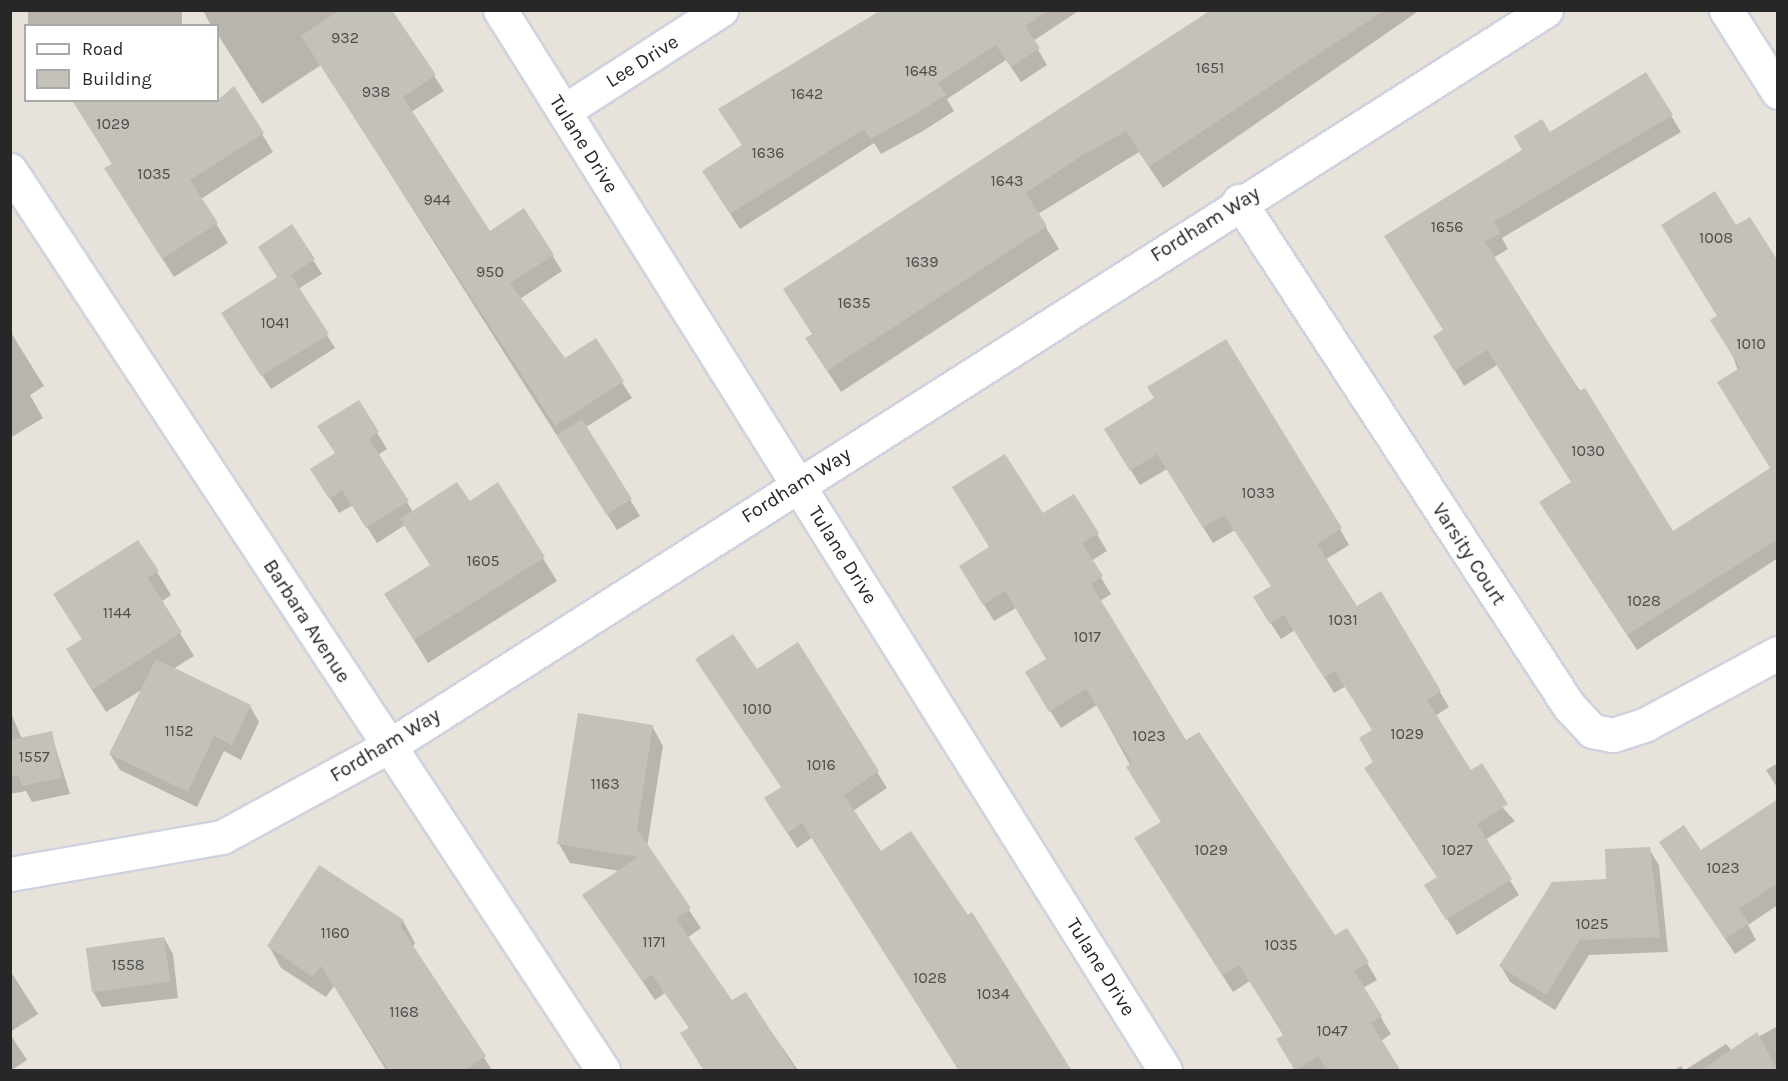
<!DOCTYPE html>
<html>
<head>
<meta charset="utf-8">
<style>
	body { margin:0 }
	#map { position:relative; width:1788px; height:1081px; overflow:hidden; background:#e8e3da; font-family:Karla,sans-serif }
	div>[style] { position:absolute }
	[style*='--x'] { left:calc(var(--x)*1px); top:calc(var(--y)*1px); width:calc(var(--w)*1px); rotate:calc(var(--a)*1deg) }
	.shadow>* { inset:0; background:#0003; transform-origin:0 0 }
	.building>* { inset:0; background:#c4c1b9; transform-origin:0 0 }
	.roads { filter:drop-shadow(2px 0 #d0d2df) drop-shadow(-2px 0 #d0d2df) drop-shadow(0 2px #d0d2df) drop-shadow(0 -2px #d0d2df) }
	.minor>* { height:33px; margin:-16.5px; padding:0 16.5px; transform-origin:16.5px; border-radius:16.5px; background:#fff }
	span { translate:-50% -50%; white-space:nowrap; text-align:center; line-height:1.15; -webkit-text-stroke:5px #fff; paint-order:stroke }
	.number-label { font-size:16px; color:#4e4e4c }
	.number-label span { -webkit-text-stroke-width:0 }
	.street-label { font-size:20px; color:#272727 }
	.frame { position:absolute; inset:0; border:12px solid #272727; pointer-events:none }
	.legend { position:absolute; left:24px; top:24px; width:195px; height:78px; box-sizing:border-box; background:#fff; border:2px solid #a9a9a9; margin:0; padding:8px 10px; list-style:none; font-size:18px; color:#272727 }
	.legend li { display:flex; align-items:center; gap:12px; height:30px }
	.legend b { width:30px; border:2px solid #a9a9a9 }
</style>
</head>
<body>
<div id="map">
	<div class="shadow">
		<i style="left:28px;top:10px;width:154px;height:19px"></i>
		<i style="clip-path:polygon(203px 10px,391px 10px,444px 91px,411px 112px,489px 233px,524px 210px,562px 271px,520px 299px,565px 360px,595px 340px,632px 398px,586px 427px,640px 516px,617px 530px,321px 65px,262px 104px,218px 35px,218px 26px,211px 26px)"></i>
		<i style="clip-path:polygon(884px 10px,1080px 10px,1033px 41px,1047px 65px,1021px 82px,1006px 60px,947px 99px,954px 111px,923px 131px,881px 154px,874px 143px,740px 229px,713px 187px,743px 146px)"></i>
		<i style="clip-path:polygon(1215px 10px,1420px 10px,1163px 188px,1139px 152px,1038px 214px,1059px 249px,841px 392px,820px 360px)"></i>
		<i style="clip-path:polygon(1646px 74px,1681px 132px,1502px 238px,1508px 249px,1493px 258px,1673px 533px,1772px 469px,1719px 316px,1736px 227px,1778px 263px,1778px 558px,1637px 650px,1550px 518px,1572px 483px,1497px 365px,1464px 386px,1435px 337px,1448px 336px,1395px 251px,1550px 134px)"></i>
		<i style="clip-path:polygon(234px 88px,273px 152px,201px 199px,228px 243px,174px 277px,117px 188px,113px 165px,72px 100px,218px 100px)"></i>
		<i style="clip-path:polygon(292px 226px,322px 274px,298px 289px,335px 348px,271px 389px,231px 327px,279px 278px)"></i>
		<i style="clip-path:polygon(10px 331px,44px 386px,30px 395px,43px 418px,10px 438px)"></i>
		<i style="clip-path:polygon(358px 402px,387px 449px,378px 455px,413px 512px,469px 503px,497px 484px,557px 581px,428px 663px,386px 595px,431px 566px,405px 525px,377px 543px,353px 505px,339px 513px,322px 485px)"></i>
		<i style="clip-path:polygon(1106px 430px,1340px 529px,1349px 545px,1325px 560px,1356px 609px,1380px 593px,1449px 707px,1435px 716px,1470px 772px,1515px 821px,1485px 840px,1519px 895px,1457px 935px,1436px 901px,1438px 878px,1366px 768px,1375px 762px,1374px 731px,1346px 686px,1334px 693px,1295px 630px,1281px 639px,1264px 613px,1272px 587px,1235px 530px,1213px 543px,1167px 469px,1140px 485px)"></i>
		<i style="clip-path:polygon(1043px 515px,1097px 534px,1107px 551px,1091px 561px,1111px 594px,1100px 601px,1185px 742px,1334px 937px,1367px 963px,1377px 980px,1363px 988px,1391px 1034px,1381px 1041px,1399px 1070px,1296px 1070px,1284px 1036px,1250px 981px,1233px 992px,1146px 856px,1162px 823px,1097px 705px,1061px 728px,1037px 690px,1048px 659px,1016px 608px,994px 621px,971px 584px)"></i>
		<i style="clip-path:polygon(157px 572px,171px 595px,161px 602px,194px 656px,173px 669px,250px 706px,259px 722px,241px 760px,224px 751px,197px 807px,120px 770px,110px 754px,143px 689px,106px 712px,81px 673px,82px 639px,68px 617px)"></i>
		<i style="clip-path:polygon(798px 644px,887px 788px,853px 811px,881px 853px,967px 917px,972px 914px,1007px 968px,813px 837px,797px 848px,775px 814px,782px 788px,706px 675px,757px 671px)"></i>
		<i style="clip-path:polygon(11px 713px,22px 739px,51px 733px,70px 794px,32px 802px,26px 791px,10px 794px)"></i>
		<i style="clip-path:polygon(652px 726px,663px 746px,647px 847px,701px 928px,687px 938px,732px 1002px,745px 994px,798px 1070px,705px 1070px,690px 1029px,665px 993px,655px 1000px,584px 895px,620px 871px,570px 863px,559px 844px)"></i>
		<i style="clip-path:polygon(1778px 763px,1778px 789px,1766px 770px)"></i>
		<i style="clip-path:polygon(1778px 801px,1778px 905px,1748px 925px,1756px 940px,1735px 954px,1661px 842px,1701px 853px)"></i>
		<i style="clip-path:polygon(1649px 849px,1659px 865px,1668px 952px,1589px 955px,1555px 1010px,1510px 982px,1501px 966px)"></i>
		<i style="clip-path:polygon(403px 921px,415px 943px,412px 948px,492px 1070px,386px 1070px,334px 986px,326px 997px,281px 968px,269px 946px)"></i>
		<i style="clip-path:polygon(164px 938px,173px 954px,178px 998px,102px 1007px,93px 992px)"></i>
		<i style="clip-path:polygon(11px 972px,38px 1014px,10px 1032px,10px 972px)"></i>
		<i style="clip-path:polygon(1778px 1026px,1778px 1070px,1685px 1070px,1726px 1044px,1732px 1051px)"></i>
		<i style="clip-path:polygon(10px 1034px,27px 1060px,12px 1070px,10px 1070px)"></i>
		<i style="clip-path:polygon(1681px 1066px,1684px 1070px,1674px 1070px)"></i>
	</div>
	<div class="building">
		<i style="clip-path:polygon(340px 10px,392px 10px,436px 75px,403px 97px,490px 231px,524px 208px,554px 255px,510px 283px,565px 358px,596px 338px,624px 381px,555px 426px,301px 36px)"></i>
		<i style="clip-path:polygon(881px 10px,1049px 10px,1025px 26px,1040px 48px,1011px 67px,996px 45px,938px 83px,946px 95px,914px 115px,871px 139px,864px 129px,730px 214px,702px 171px,742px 145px,718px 109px)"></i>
		<i style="clip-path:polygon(1211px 10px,1385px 10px,1149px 167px,1126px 131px,1083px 155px,1026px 193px,1047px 226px,827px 371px,805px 338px,812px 334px,783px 289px)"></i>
		<i style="clip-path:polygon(1646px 72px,1673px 115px,1494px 222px,1500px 233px,1485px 242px,1579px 391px,1585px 388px,1673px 531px,1770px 468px,1717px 382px,1740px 368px,1710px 320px,1717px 316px,1661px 225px,1715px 191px,1736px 225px,1750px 217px,1778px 261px,1778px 539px,1627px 635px,1539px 502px,1571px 482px,1487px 350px,1454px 371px,1433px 336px,1443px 330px,1384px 236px,1522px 150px,1514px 136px,1542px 119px,1550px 132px)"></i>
		<i style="clip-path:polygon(234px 86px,264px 133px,190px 180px,218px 223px,162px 259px,104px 168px,112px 164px,72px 100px,218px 100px)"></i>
		<i style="clip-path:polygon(292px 224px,315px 259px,291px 275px,329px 334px,261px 376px,221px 313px,277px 277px,258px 247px)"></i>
		<i style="clip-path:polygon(1226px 339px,1342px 528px,1317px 544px,1357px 606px,1381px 591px,1441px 691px,1427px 700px,1471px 770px,1482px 763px,1508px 804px,1477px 824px,1512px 879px,1446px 920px,1424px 885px,1437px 877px,1364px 768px,1373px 762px,1359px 738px,1372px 730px,1335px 671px,1324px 678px,1284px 615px,1270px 624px,1253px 597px,1271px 586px,1224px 515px,1203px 528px,1157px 454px,1130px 471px,1104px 429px,1154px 398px,1147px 387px)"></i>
		<i style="clip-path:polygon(359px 400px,379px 432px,369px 439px,409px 501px,366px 528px,342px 490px,329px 499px,310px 469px,335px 453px,317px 426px)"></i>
		<i style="left:582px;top:419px;width:94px;height:30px;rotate:58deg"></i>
		<i style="clip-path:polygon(1005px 454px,1043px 513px,1074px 494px,1099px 533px,1082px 543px,1103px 576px,1091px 584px,1186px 740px,1199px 732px,1335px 935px,1347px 928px,1369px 962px,1354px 971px,1382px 1016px,1371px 1023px,1401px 1071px,1327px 1071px,1318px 1056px,1295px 1071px,1276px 1039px,1283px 1035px,1239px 965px,1222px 975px,1134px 838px,1161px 822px,1126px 767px,1132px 763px,1086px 689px,1049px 712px,1025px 672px,1046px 659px,1005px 591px,983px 605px,959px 566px,989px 547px,952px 487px)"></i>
		<i style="clip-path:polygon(457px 482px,470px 501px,498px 482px,545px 557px,414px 640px,384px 594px,430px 565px,400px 519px)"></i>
		<i style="clip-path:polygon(138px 540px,159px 571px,148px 578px,182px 632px,92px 690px,66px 649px,82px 639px,53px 594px)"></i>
		<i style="clip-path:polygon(733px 634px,757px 669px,798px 642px,879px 771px,844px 795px,881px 851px,911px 831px,968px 915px,972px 912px,1072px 1071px,959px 1071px,802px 823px,787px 833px,764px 798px,781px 787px,695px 659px)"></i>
		<i style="clip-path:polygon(156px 659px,251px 705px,232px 745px,214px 736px,188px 792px,109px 754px)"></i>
		<i style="clip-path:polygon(578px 713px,653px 725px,637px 829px,691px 908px,676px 919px,732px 1000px,746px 992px,796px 1071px,704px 1071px,680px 1033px,689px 1028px,652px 975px,642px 981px,582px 895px,638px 857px,557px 844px)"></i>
		<i style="clip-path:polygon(52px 731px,62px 778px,22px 786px,19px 775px,10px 776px,10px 740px)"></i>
		<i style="clip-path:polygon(1778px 799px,1778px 883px,1739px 909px,1749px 923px,1725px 939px,1659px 842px,1684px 825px,1701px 850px)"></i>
		<i style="clip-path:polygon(1650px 847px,1660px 937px,1580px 940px,1546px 995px,1499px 966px,1552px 882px,1606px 879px,1605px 849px)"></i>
		<i style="clip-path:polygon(319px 865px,404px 920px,400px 926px,486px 1056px,464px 1071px,389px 1071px,321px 966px,313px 977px,267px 946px)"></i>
		<i style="left:164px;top:937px;width:45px;height:79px;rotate:82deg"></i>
		<i style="clip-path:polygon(1757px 1032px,1778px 1071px,1700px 1071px)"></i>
	</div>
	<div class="roads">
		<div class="minor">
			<i style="--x:500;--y:10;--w:1251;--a:57.9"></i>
			<i style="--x:1726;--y:10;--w:97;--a:57.6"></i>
			<i style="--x:564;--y:111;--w:187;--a:-32.8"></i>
			<i style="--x:10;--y:170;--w:1078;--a:56.62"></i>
			<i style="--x:1239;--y:201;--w:603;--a:56.84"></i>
			<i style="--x:1569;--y:706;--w:34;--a:47"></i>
			<i style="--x:1592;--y:731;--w:21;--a:11"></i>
			<i style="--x:1613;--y:735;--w:35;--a:-18"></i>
			<i style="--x:1646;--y:724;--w:150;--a:-28.3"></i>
			<i style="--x:10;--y:874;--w:215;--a:-9.9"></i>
			<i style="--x:222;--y:837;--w:190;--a:-28.6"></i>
			<i style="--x:389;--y:746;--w:1371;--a:-32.46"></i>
		</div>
	</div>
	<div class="number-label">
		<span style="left:345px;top:38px">932</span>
		<span style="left:1210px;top:68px">1651</span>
		<span style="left:921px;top:71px">1648</span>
		<span style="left:376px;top:92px">938</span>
		<span style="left:807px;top:94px">1642</span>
		<span style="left:113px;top:124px">1029</span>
		<span style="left:768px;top:153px">1636</span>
		<span style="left:154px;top:174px">1035</span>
		<span style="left:1007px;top:181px">1643</span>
		<span style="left:437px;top:200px">944</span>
		<span style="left:1447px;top:227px">1656</span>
		<span style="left:1716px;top:238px">1008</span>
		<span style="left:922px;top:262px">1639</span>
		<span style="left:490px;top:272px">950</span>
		<span style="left:854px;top:303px">1635</span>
		<span style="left:275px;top:323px">1041</span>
		<span style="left:1751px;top:344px">1010</span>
		<span style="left:1588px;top:451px">1030</span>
		<span style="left:1258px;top:493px">1033</span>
		<span style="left:483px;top:561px">1605</span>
		<span style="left:1644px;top:601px">1028</span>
		<span style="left:117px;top:613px">1144</span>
		<span style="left:1343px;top:620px">1031</span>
		<span style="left:1087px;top:637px">1017</span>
		<span style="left:757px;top:709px">1010</span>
		<span style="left:179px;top:731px">1152</span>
		<span style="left:1407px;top:734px">1029</span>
		<span style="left:1149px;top:736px">1023</span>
		<span style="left:34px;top:757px">1557</span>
		<span style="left:821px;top:765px">1016</span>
		<span style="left:605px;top:784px">1163</span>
		<span style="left:1211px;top:850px">1029</span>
		<span style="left:1457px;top:850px">1027</span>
		<span style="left:1723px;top:868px">1023</span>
		<span style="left:1592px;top:924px">1025</span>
		<span style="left:335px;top:933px">1160</span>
		<span style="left:654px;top:942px">1171</span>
		<span style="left:1281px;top:945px">1035</span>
		<span style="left:128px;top:965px">1558</span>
		<span style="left:930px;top:978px">1028</span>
		<span style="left:993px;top:994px">1034</span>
		<span style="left:404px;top:1012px">1168</span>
		<span style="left:1332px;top:1031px">1047</span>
	</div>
	<div class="street-label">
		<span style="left:642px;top:61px;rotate:-32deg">Lee Drive</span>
		<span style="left:584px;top:144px;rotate:58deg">Tulane Drive</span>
		<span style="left:1205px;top:224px;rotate:-32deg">Fordham Way</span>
		<span style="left:796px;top:485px;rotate:-32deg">Fordham Way</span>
		<span style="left:1469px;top:554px;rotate:57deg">Varsity Court</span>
		<span style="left:843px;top:555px;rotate:58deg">Tulane Drive</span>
		<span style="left:307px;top:621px;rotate:57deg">Barbara Avenue</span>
		<span style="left:385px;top:745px;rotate:-31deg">Fordham Way</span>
		<span style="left:1101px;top:967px;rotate:58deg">Tulane Drive</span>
	</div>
	<div class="frame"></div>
	<ul class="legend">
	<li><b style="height:8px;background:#fff"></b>Road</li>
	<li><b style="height:16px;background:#c4c1b9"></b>Building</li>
	</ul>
</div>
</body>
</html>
